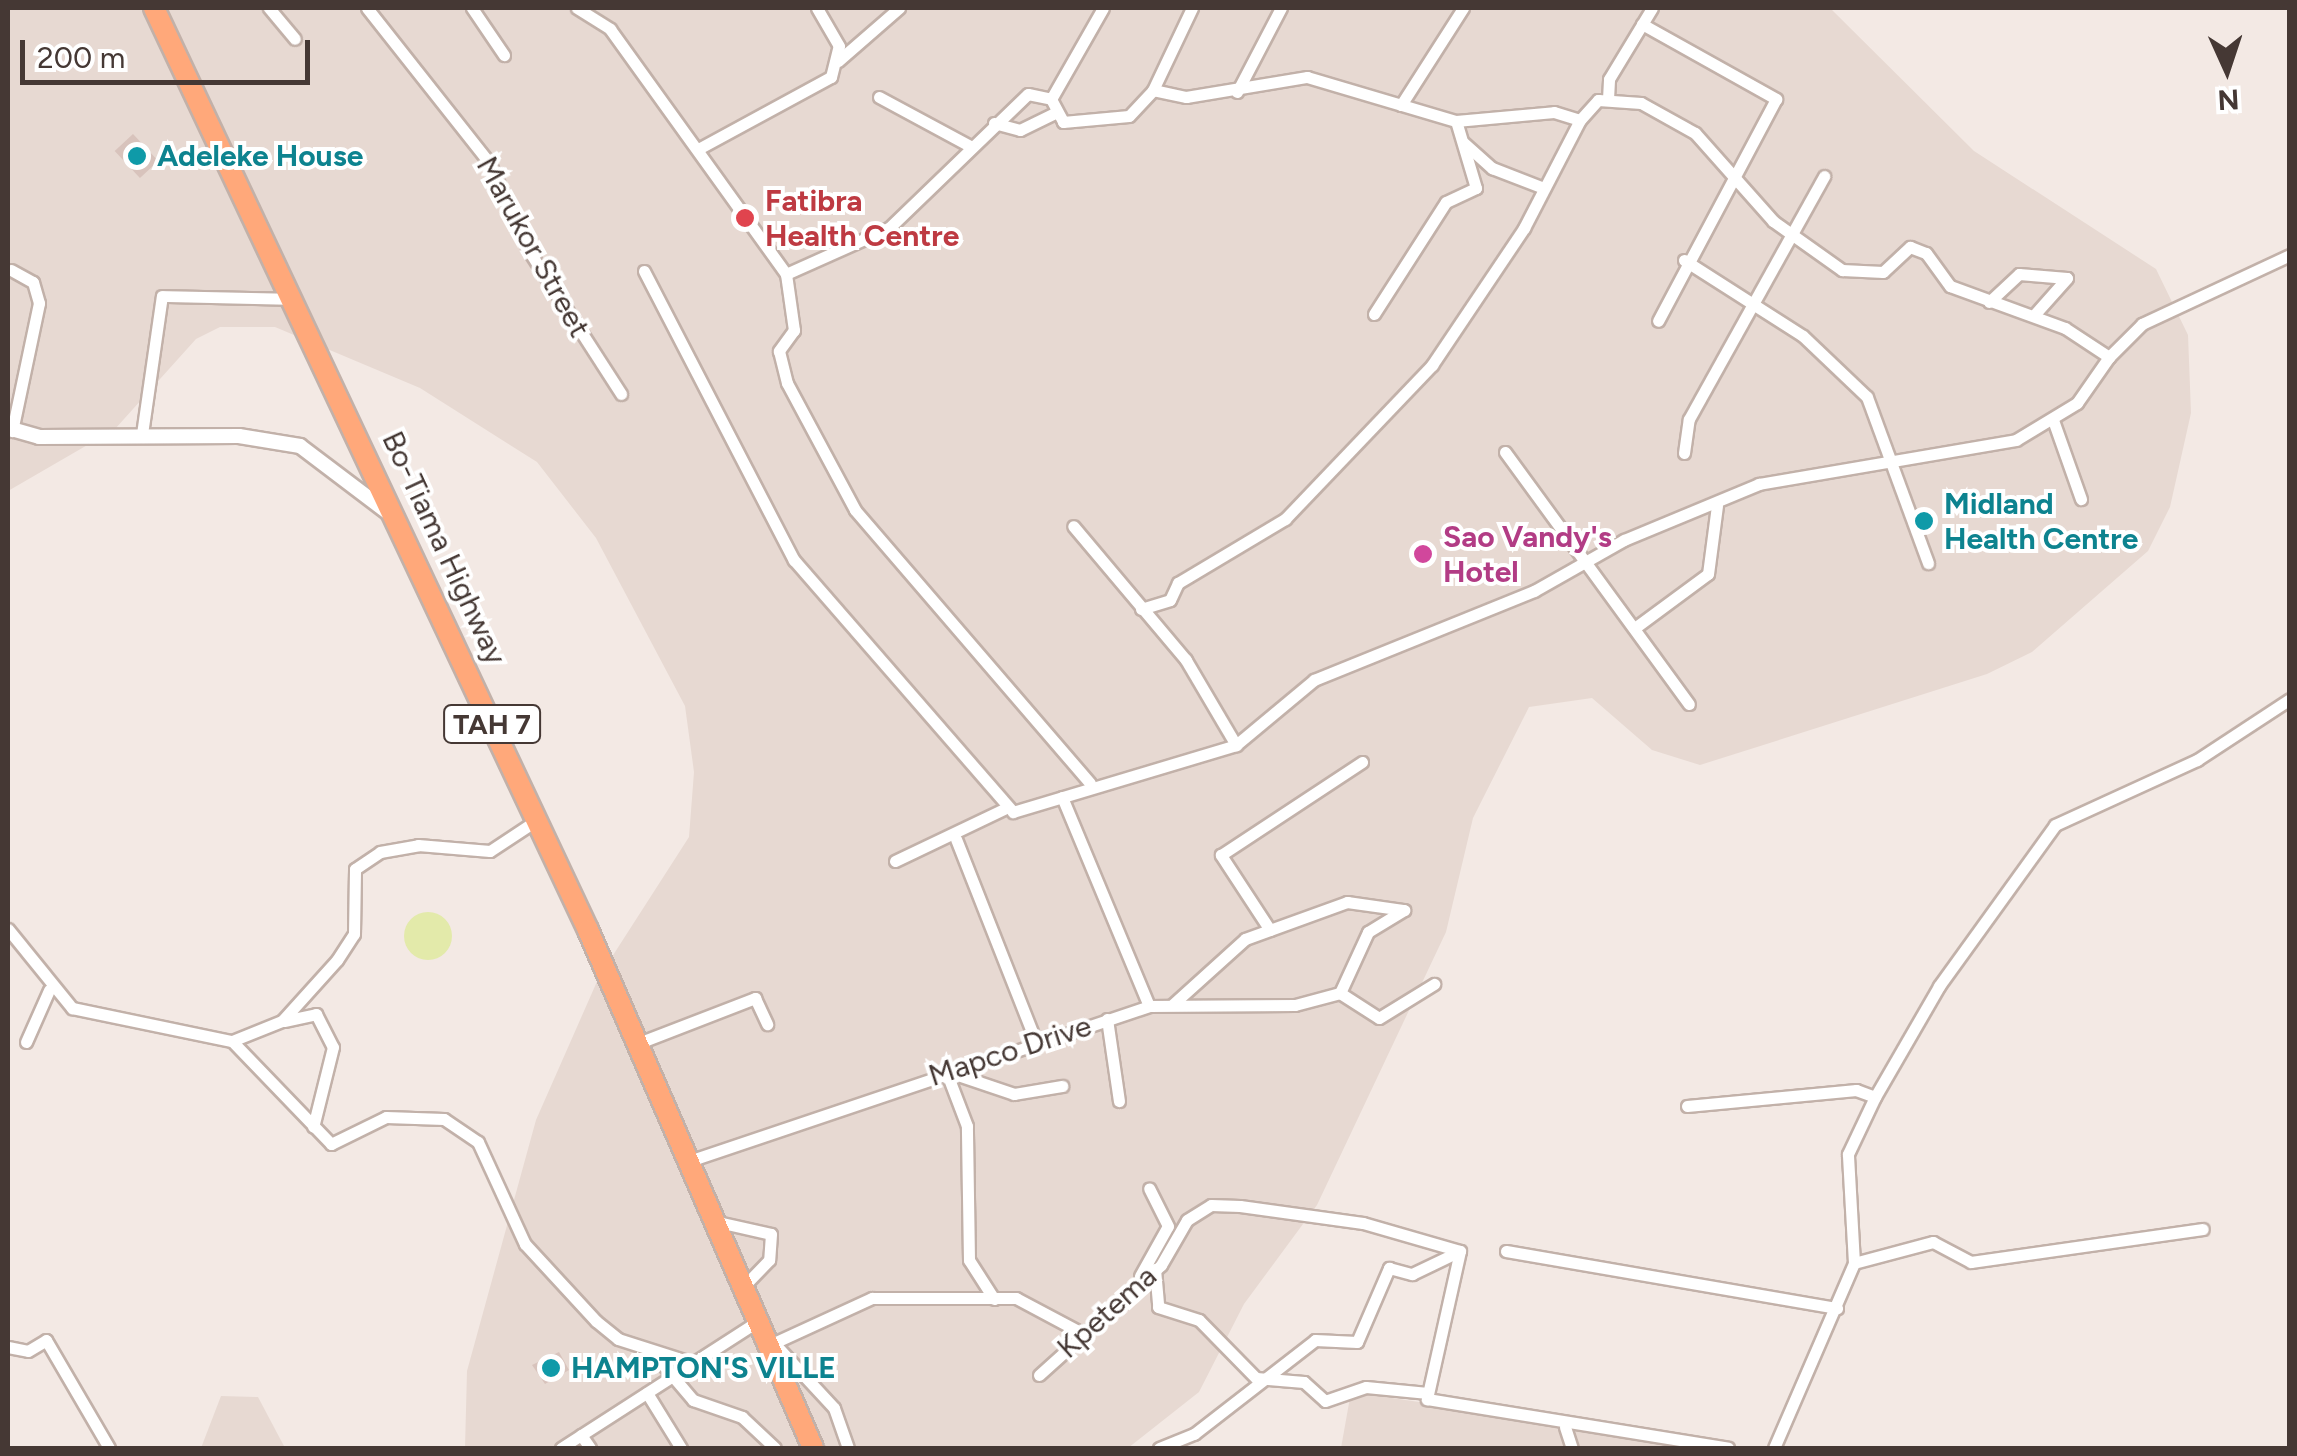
<!DOCTYPE html>
<html>
<head>
<meta charset="utf-8">
<style>
	body { margin:0 }
	#map { position:relative; width:2297px; height:1456px; overflow:hidden; background:#f3e9e4; font-family:Figtree,sans-serif }
	div>[style] { position:absolute }
	[style*='--x'] { left:calc(var(--x)*1px); top:calc(var(--y)*1px); width:calc(var(--w)*1px); rotate:calc(var(--a)*1deg) }
	.residential>* { inset:0; background:#e7d9d2 }
	.green>* { inset:0; background:#e3eaaa }
	.round { border-radius:50% }
	.building>* { inset:0; background:#d8c3bc; transform-origin:0 0 }
	.roads { filter:drop-shadow(2px 0 #c2b1a9) drop-shadow(-2px 0 #c2b1a9) drop-shadow(0 2px #c2b1a9) drop-shadow(0 -2px #c2b1a9) }
	.minor>* { height:11px; margin:-5.5px; padding:0 5.5px; transform-origin:5.5px; border-radius:5.5px; background:#fff }
	.tertiary>* { height:14px; margin:-7px; padding:0 7px; transform-origin:7px; border-radius:7px; background:#fff }
	.trunk>* { height:20px; margin:-10px; padding:0 10px; transform-origin:10px; border-radius:10px; background:#ffa87a }
	.dots>* { width:28px; height:28px; translate:-50% -50%; box-sizing:border-box; border:5px solid #fff; border-radius:50% }
	span { translate:-50% -50%; white-space:nowrap; text-align:center; line-height:1.15; -webkit-text-stroke:8px #fff; paint-order:stroke }
	.shield-label span { padding:2px 8px; background:#fff; border:2px solid; border-radius:8px; -webkit-text-stroke-width:0 }
	.shield-label { font-size:28px; color:#453834; font-weight:700 }
	.culture-label { font-size:30px; color:#0d838f; font-weight:700 }
	.left { translate:0 -50%; text-align:left }
	.health-label { font-size:30px; color:#be3a42; font-weight:700 }
	.street-label { font-size:30px; color:#453834 }
	.hotel-label { font-size:30px; color:#b23c85; font-weight:700 }
	.frame { position:absolute; inset:0; border:10px solid #453834; pointer-events:none }
	.north { position:absolute; left:2177px; top:20px; width:100px; height:100px; -webkit-text-stroke:8px #fff; paint-order:stroke; rotate:177deg; font-size:28px; font-weight:700; line-height:40px; text-align:center; color:#453834 }
	.north::after { content:''; display:block; margin:auto; width:35px; height:45px; background:#453834; clip-path:polygon(50% 0,100% 100%,50% 72%,0 100%) }
	.scale { position:absolute; left:20px; top:40px; width:290px; height:45px; box-sizing:border-box; border:5px solid #453834; border-top:0; padding-left:12px; font-size:30px; line-height:35px; white-space:nowrap; color:#453834; -webkit-text-stroke:8px #fff; paint-order:stroke }
</style>
</head>
<body>
<div id="map">
	<div class="residential">
		<i style="clip-path:polygon(8px 8px,1830px 8px,1974px 151px,2156px 269px,2188px 335px,2191px 413px,2170px 507px,2148px 551px,2032px 652px,1987px 674px,1700px 765px,1652px 750px,1592px 698px,1529px 707px,1473px 818px,1446px 932px,1317px 1205px,1244px 1304px,1199px 1392px,1128px 1448px,465px 1448px,467px 1371px,536px 1120px,599px 977px,689px 837px,694px 772px,685px 706px,596px 538px,537px 462px,420px 388px,275px 327px,220px 327px,196px 339px,115px 429px,8px 491px)"></i>
		<i style="clip-path:polygon(1351px 1392px,1731px 1448px,1341px 1448px)"></i>
		<i style="clip-path:polygon(221px 1396px,258px 1397px,285px 1448px,201px 1448px)"></i>
	</div>
	<div class="green">
		<i class="round" style="left:404px;top:912px;width:48px;height:48px"></i>
	</div>
	<div class="building">
		<i style="left:133px;top:134px;width:37px;height:25px;rotate:47deg"></i>
		<i style="clip-path:polygon(559px 1352px,569px 1370px,545px 1384px,532px 1365px)"></i>
	</div>
	<div class="roads">
		<div class="minor">
			<i style="--x:269;--y:8;--w:40;--a:50"></i>
			<i style="--x:367;--y:8;--w:199;--a:51.7"></i>
			<i style="--x:490;--y:164;--w:95;--a:65.9"></i>
			<i style="--x:529;--y:251;--w:170;--a:57.2"></i>
			<i style="--x:472;--y:8;--w:57;--a:55.8"></i>
			<i style="--x:577;--y:8;--w:39;--a:32"></i>
			<i style="--x:610;--y:29;--w:302;--a:54.3"></i>
			<i style="--x:786;--y:274;--w:113;--a:-24.1"></i>
			<i style="--x:889;--y:228;--w:193;--a:-44"></i>
			<i style="--x:1028;--y:94;--w:24;--a:12"></i>
			<i style="--x:1103;--y:8;--w:105;--a:119.7"></i>
			<i style="--x:1051;--y:99;--w:26;--a:62"></i>
			<i style="--x:1063;--y:122;--w:66;--a:-5.2"></i>
			<i style="--x:1129;--y:116;--w:35;--a:-47"></i>
			<i style="--x:1153;--y:90;--w:34;--a:12"></i>
			<i style="--x:1186;--y:97;--w:123;--a:-9.4"></i>
			<i style="--x:1307;--y:77;--w:155;--a:16.5"></i>
			<i style="--x:1456;--y:121;--w:98;--a:-5.2"></i>
			<i style="--x:1554;--y:112;--w:27;--a:17"></i>
			<i style="--x:1580;--y:120;--w:27;--a:-48"></i>
			<i style="--x:1598;--y:100;--w:43;--a:4"></i>
			<i style="--x:1641;--y:103;--w:62;--a:29.1"></i>
			<i style="--x:1695;--y:133;--w:118;--a:48.4"></i>
			<i style="--x:1773;--y:221;--w:85;--a:35.4"></i>
			<i style="--x:1842;--y:270;--w:41;--a:2.8"></i>
			<i style="--x:1883;--y:272;--w:37;--a:-43"></i>
			<i style="--x:1910;--y:247;--w:17;--a:21"></i>
			<i style="--x:1926;--y:253;--w:41;--a:54"></i>
			<i style="--x:1950;--y:286;--w:122;--a:20.1"></i>
			<i style="--x:2065;--y:328;--w:53;--a:33.4"></i>
			<i style="--x:2109;--y:357;--w:56;--a:124.8"></i>
			<i style="--x:2077;--y:403;--w:71;--a:148.8"></i>
			<i style="--x:2016;--y:440;--w:261;--a:170.3"></i>
			<i style="--x:1759;--y:484;--w:146;--a:157.5"></i>
			<i style="--x:1624;--y:540;--w:103;--a:150.5"></i>
			<i style="--x:1534;--y:591;--w:237;--a:158"></i>
			<i style="--x:1314;--y:680;--w:102;--a:140.2"></i>
			<i style="--x:1642;--y:24;--w:154;--a:29.2"></i>
			<i style="--x:1776;--y:99;--w:251;--a:118"></i>
			<i style="--x:838;--y:61;--w:81;--a:-41"></i>
			<i style="--x:1153;--y:90;--w:91;--a:-64.6"></i>
			<i style="--x:1237;--y:92;--w:95;--a:-62.4"></i>
			<i style="--x:879;--y:97;--w:103;--a:28.3"></i>
			<i style="--x:1608;--y:99;--w:20;--a:-87"></i>
			<i style="--x:1609;--y:79;--w:83;--a:-58.8"></i>
			<i style="--x:1401;--y:105;--w:115;--a:-57.4"></i>
			<i style="--x:994;--y:123;--w:27;--a:15"></i>
			<i style="--x:1020;--y:130;--w:37;--a:-26"></i>
			<i style="--x:1464;--y:143;--w:38;--a:42"></i>
			<i style="--x:1492;--y:168;--w:53;--a:21.2"></i>
			<i style="--x:700;--y:148;--w:149;--a:-28.5"></i>
			<i style="--x:831;--y:77;--w:32;--a:-76"></i>
			<i style="--x:839;--y:46;--w:44;--a:-120.1"></i>
			<i style="--x:1684;--y:260;--w:141;--a:32.6"></i>
			<i style="--x:1803;--y:336;--w:88;--a:43.6"></i>
			<i style="--x:1867;--y:397;--w:177;--a:69.8"></i>
			<i style="--x:11;--y:270;--w:25;--a:29"></i>
			<i style="--x:33;--y:282;--w:22;--a:74"></i>
			<i style="--x:39;--y:303;--w:131;--a:101.9"></i>
			<i style="--x:644;--y:271;--w:326;--a:62.6"></i>
			<i style="--x:794;--y:560;--w:334;--a:49"></i>
			<i style="--x:1013;--y:812;--w:233;--a:-16.7"></i>
			<i style="--x:1236;--y:745;--w:99;--a:-120.5"></i>
			<i style="--x:1186;--y:660;--w:175;--a:-130.1"></i>
			<i style="--x:786;--y:274;--w:57;--a:81.9"></i>
			<i style="--x:794;--y:330;--w:26;--a:126"></i>
			<i style="--x:779;--y:351;--w:33;--a:76"></i>
			<i style="--x:787;--y:383;--w:144;--a:61.8"></i>
			<i style="--x:855;--y:510;--w:360;--a:49.3"></i>
			<i style="--x:1989;--y:302;--w:41;--a:-43"></i>
			<i style="--x:2019;--y:274;--w:48;--a:4.8"></i>
			<i style="--x:2067;--y:278;--w:50;--a:131.7"></i>
			<i style="--x:1374;--y:314;--w:133;--a:-57.3"></i>
			<i style="--x:1446;--y:202;--w:33;--a:-25"></i>
			<i style="--x:1476;--y:188;--w:70;--a:-106.6"></i>
			<i style="--x:2109;--y:357;--w:47;--a:-45"></i>
			<i style="--x:2142;--y:324;--w:163;--a:-25"></i>
			<i style="--x:2053;--y:420;--w:84;--a:70.5"></i>
			<i style="--x:142;--y:434;--w:139;--a:-81.8"></i>
			<i style="--x:162;--y:296;--w:130;--a:1.3"></i>
			<i style="--x:1505;--y:452;--w:312;--a:53.9"></i>
			<i style="--x:1684;--y:453;--w:34;--a:-82"></i>
			<i style="--x:1689;--y:419;--w:278;--a:-60.9"></i>
			<i style="--x:1141;--y:609;--w:30;--a:-17"></i>
			<i style="--x:1170;--y:600;--w:19;--a:-65"></i>
			<i style="--x:1178;--y:583;--w:125;--a:-30.9"></i>
			<i style="--x:1285;--y:519;--w:213;--a:-46.3"></i>
			<i style="--x:1432;--y:365;--w:165;--a:-56.1"></i>
			<i style="--x:1524;--y:228;--w:122;--a:-62.6"></i>
			<i style="--x:1636;--y:627;--w:89;--a:-36.4"></i>
			<i style="--x:1708;--y:574;--w:69;--a:-82.5"></i>
			<i style="--x:1062;--y:797;--w:226;--a:67.4"></i>
			<i style="--x:956;--y:839;--w:218;--a:68.5"></i>
			<i style="--x:895;--y:861;--w:121;--a:-25.5"></i>
			<i style="--x:1404;--y:910;--w:42;--a:148.6"></i>
			<i style="--x:1368;--y:932;--w:67;--a:114.7"></i>
			<i style="--x:1340;--y:993;--w:46;--a:32.7"></i>
			<i style="--x:1379;--y:1018;--w:65;--a:-31.7"></i>
			<i style="--x:8;--y:929;--w:102;--a:51"></i>
			<i style="--x:72;--y:1008;--w:163;--a:11.7"></i>
			<i style="--x:232;--y:1041;--w:54;--a:-21.8"></i>
			<i style="--x:282;--y:1021;--w:82;--a:-48"></i>
			<i style="--x:337;--y:960;--w:31;--a:-57"></i>
			<i style="--x:354;--y:934;--w:65;--a:-89.1"></i>
			<i style="--x:355;--y:869;--w:30;--a:-34"></i>
			<i style="--x:380;--y:852;--w:39;--a:-10"></i>
			<i style="--x:418;--y:845;--w:72;--a:4.8"></i>
			<i style="--x:490;--y:851;--w:56;--a:-33.4"></i>
			<i style="--x:1270;--y:930;--w:90;--a:-123.2"></i>
			<i style="--x:1221;--y:855;--w:169;--a:-33.4"></i>
			<i style="--x:1172;--y:1005;--w:98;--a:-42.1"></i>
			<i style="--x:1245;--y:939;--w:109;--a:-19.9"></i>
			<i style="--x:1347;--y:902;--w:58;--a:8"></i>
			<i style="--x:1107;--y:1019;--w:83;--a:81.7"></i>
			<i style="--x:284;--y:1021;--w:33;--a:-12"></i>
			<i style="--x:316;--y:1014;--w:37;--a:63"></i>
			<i style="--x:333;--y:1047;--w:82;--a:104"></i>
			<i style="--x:232;--y:1041;--w:143;--a:46.1"></i>
			<i style="--x:331;--y:1144;--w:61;--a:-26.1"></i>
			<i style="--x:386;--y:1117;--w:58;--a:2"></i>
			<i style="--x:444;--y:1119;--w:41;--a:34.1"></i>
			<i style="--x:478;--y:1142;--w:112;--a:65.3"></i>
			<i style="--x:525;--y:1244;--w:105;--a:47.3"></i>
			<i style="--x:596;--y:1321;--w:28;--a:39"></i>
			<i style="--x:618;--y:1339;--w:79;--a:17.7"></i>
			<i style="--x:26;--y:1042;--w:57;--a:-66.1"></i>
			<i style="--x:636;--y:1044;--w:128;--a:-21.1"></i>
			<i style="--x:755;--y:998;--w:29;--a:65"></i>
			<i style="--x:1687;--y:1106;--w:170;--a:-5.4"></i>
			<i style="--x:1856;--y:1090;--w:20;--a:20"></i>
			<i style="--x:1875;--y:1097;--w:128;--a:-60"></i>
			<i style="--x:1939;--y:986;--w:198;--a:-54.2"></i>
			<i style="--x:2055;--y:825;--w:156;--a:-24.6"></i>
			<i style="--x:2197;--y:760;--w:111;--a:-33.3"></i>
			<i style="--x:689;--y:1161;--w:485;--a:-18.6"></i>
			<i style="--x:1149;--y:1006;--w:146;--a:-0.4"></i>
			<i style="--x:1295;--y:1005;--w:47;--a:-14.9"></i>
			<i style="--x:718;--y:1222;--w:54;--a:12.8"></i>
			<i style="--x:771;--y:1234;--w:26;--a:94"></i>
			<i style="--x:769;--y:1260;--w:33;--a:134"></i>
			<i style="--x:1506;--y:1251;--w:336;--a:9.8"></i>
			<i style="--x:1854;--y:1263;--w:82;--a:-14.9"></i>
			<i style="--x:1933;--y:1242;--w:43;--a:27.8"></i>
			<i style="--x:1971;--y:1262;--w:234;--a:-8.1"></i>
			<i style="--x:1155;--y:1269;--w:38;--a:85"></i>
			<i style="--x:1158;--y:1307;--w:43;--a:17.6"></i>
			<i style="--x:1199;--y:1320;--w:81;--a:45.5"></i>
			<i style="--x:1256;--y:1378;--w:48;--a:4.8"></i>
			<i style="--x:1304;--y:1382;--w:28;--a:42"></i>
			<i style="--x:1325;--y:1401;--w:43;--a:-18.9"></i>
			<i style="--x:1366;--y:1387;--w:62;--a:5.5"></i>
			<i style="--x:1140;--y:1276;--w:57;--a:-60.8"></i>
			<i style="--x:1168;--y:1226;--w:42;--a:-116.6"></i>
			<i style="--x:994;--y:1299;--w:46;--a:-122.7"></i>
			<i style="--x:969;--y:1260;--w:134;--a:-90.9"></i>
			<i style="--x:967;--y:1126;--w:59;--a:-110.9"></i>
			<i style="--x:946;--y:1071;--w:72;--a:18.7"></i>
			<i style="--x:1014;--y:1094;--w:49;--a:-9.5"></i>
			<i style="--x:772;--y:1341;--w:91;--a:47.2"></i>
			<i style="--x:834;--y:1408;--w:42;--a:70.7"></i>
			<i style="--x:776;--y:1342;--w:106;--a:-24.6"></i>
			<i style="--x:872;--y:1298;--w:144;--a:0"></i>
			<i style="--x:1016;--y:1298;--w:70;--a:28"></i>
			<i style="--x:8;--y:1347;--w:20;--a:11"></i>
			<i style="--x:28;--y:1351;--w:21;--a:-31"></i>
			<i style="--x:46;--y:1340;--w:125;--a:59.7"></i>
			<i style="--x:653;--y:1353;--w:62;--a:49.6"></i>
			<i style="--x:693;--y:1400;--w:52;--a:19.1"></i>
			<i style="--x:742;--y:1417;--w:45;--a:43.2"></i>
			<i style="--x:1039;--y:1375;--w:164;--a:-42"></i>
			<i style="--x:1161;--y:1265;--w:52;--a:-60"></i>
			<i style="--x:1187;--y:1220;--w:28;--a:-32"></i>
			<i style="--x:1211;--y:1205;--w:29;--a:2"></i>
			<i style="--x:1240;--y:1206;--w:124;--a:7.9"></i>
			<i style="--x:1363;--y:1223;--w:101;--a:16.1"></i>
			<i style="--x:1460;--y:1251;--w:152;--a:102.6"></i>
			<i style="--x:1427;--y:1399;--w:305;--a:9.2"></i>
			<i style="--x:647;--y:1393;--w:65;--a:58.3"></i>
			<i style="--x:1565;--y:1427;--w:22;--a:72"></i>
			<i style="--x:581;--y:1435;--w:16;--a:55"></i>
			<i style="--x:561;--y:1448;--w:238;--a:-32.8"></i>
			<i style="--x:1159;--y:1448;--w:38;--a:-22"></i>
			<i style="--x:1194;--y:1434;--w:153;--a:-37.8"></i>
			<i style="--x:1315;--y:1340;--w:42;--a:2.7"></i>
			<i style="--x:1357;--y:1342;--w:81;--a:-66.6"></i>
			<i style="--x:1389;--y:1268;--w:24;--a:15"></i>
			<i style="--x:1412;--y:1274;--w:53;--a:-25.6"></i>
			<i style="--x:1774;--y:1448;--w:202;--a:-66.6"></i>
			<i style="--x:1854;--y:1263;--w:109;--a:-93.2"></i>
			<i style="--x:1848;--y:1154;--w:63;--a:-64.7"></i>
		</div>
		<div class="tertiary">
			<i style="--x:8;--y:428;--w:32;--a:16"></i>
			<i style="--x:39;--y:437;--w:200;--a:-0.3"></i>
			<i style="--x:239;--y:436;--w:62;--a:9.3"></i>
			<i style="--x:300;--y:446;--w:113;--a:37.1"></i>
		</div>
		<div class="trunk">
			<i style="--x:154;--y:8;--w:1019;--a:64.79"></i>
			<i style="--x:588;--y:930;--w:565;--a:66.52"></i>
		</div>
	</div>
	<div class="dots">
		<i style="left:137px;top:156px;background:#0f9aa8"></i>
		<i style="left:745px;top:218px;background:#e0444e"></i>
		<i style="left:1924px;top:521px;background:#0f9aa8"></i>
		<i style="left:1423px;top:554px;background:#d1479c"></i>
		<i style="left:551px;top:1368px;background:#0f9aa8"></i>
	</div>
	<div class="shield-label">
		<span style="left:492px;top:724px">TAH 7</span>
	</div>
	<div class="culture-label">
		<span class="left" style="left:157px;top:156px">Adeleke House</span>
		<span class="left" style="left:1944px;top:521px">Midland<br>Health Centre</span>
		<span class="left" style="left:571px;top:1368px">HAMPTON'S VILLE</span>
	</div>
	<div class="health-label">
		<span class="left" style="left:765px;top:218px">Fatibra<br>Health Centre</span>
	</div>
	<div class="street-label">
		<span style="left:533px;top:247px;rotate:61deg">Marukor Street</span>
		<span style="left:444px;top:548px;rotate:65deg">Bo-Tiama Highway</span>
		<span style="left:1010px;top:1051px;rotate:-18deg">Mapco Drive</span>
		<span style="left:1107px;top:1312px;rotate:-42deg">Kpetema</span>
	</div>
	<div class="hotel-label">
		<span class="left" style="left:1443px;top:554px">Sao Vandy's<br>Hotel</span>
	</div>
	<div class="frame"></div>
	<div class="north">N</div>
	<div class="scale">200 m</div>
</div>
</body>
</html>
